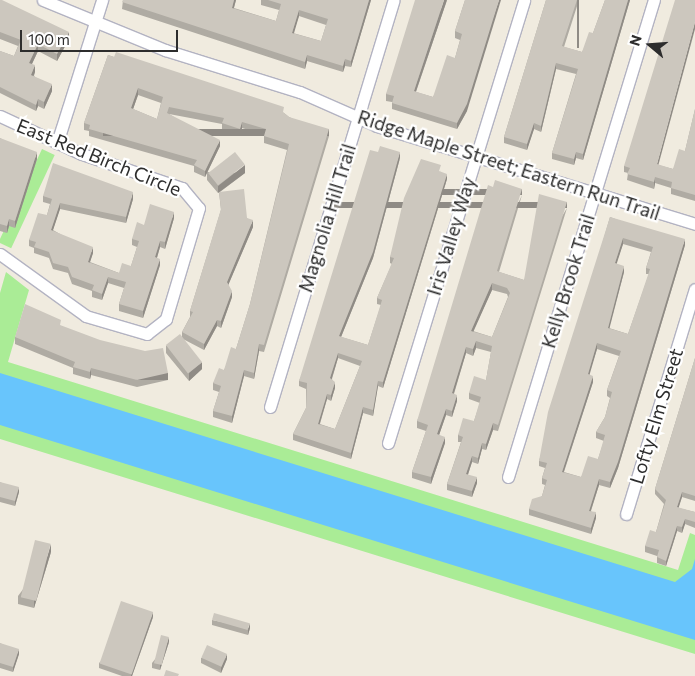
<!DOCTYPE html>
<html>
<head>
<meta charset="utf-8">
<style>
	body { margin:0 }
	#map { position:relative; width:695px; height:676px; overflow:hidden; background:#f0ebdf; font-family:Commissioner,sans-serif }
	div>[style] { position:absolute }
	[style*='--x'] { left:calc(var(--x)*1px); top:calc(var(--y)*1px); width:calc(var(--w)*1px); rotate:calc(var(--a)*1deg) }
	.green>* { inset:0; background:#aaec96; transform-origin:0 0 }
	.water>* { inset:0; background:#68c5fc }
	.roads { filter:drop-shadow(1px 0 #b3b3c2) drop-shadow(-1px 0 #b3b3c2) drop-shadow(0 1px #b3b3c2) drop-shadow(0 -1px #b3b3c2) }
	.minor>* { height:11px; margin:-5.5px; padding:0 5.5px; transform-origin:5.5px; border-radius:5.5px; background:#fff }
	.wall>* { inset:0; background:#afaba3 }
	.shaded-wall>* { inset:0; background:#8f8b85; transform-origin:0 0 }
	.building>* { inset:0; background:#ccc7be; transform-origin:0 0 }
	span { translate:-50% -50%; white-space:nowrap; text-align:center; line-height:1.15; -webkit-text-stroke:4.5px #fff; paint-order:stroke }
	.street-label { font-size:19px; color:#2d2d2d }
	.north { position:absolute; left:625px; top:20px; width:50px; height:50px; -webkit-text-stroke:4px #fff; paint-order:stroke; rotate:288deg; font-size:14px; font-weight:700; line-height:20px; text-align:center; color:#2d2d2d }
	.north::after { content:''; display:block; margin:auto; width:18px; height:22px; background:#2d2d2d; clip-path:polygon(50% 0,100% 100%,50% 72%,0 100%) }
	.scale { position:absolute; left:20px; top:30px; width:158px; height:22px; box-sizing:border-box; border:2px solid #2d2d2d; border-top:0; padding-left:6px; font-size:15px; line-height:18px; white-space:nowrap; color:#2d2d2d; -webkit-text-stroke:4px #fff; paint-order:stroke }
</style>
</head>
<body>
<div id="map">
	<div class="green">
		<i style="left:42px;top:149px;width:14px;height:103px;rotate:25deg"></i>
		<i style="clip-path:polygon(6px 272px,29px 290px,8px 362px,678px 570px,690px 533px,695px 535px,695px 654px,0 439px,0 293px)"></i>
	</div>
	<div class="water">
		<i style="clip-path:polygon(0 373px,675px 582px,692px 569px,695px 559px,695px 640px,0 425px)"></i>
	</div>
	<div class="roads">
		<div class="minor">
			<i style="--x:43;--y:0;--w:132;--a:22.3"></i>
			<i style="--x:165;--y:50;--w:141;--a:17.3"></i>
			<i style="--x:300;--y:92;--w:84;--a:23.8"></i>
			<i style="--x:377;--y:126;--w:333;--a:17.1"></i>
			<i style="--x:0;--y:116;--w:90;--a:24.9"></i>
			<i style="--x:82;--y:154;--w:106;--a:18.8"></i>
			<i style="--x:182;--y:188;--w:26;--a:50"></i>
			<i style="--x:199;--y:208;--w:116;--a:106.6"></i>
			<i style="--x:166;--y:319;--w:24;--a:142"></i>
			<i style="--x:147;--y:334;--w:64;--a:-163.6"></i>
			<i style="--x:86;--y:316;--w:106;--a:-144.2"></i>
			<i style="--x:57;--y:143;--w:150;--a:-72.5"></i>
			<i style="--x:270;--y:407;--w:425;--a:-73.1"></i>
			<i style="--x:388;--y:443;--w:463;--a:-72.9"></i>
			<i style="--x:508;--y:477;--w:499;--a:-73"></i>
			<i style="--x:626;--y:514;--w:235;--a:-73"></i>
		</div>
	</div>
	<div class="wall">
		<i style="clip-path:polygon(0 0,69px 39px,57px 61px,38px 51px,32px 64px,35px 72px,34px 76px,52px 91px,44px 109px,38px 106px,36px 111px,0 93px,0 51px,14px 56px,18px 46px,0 39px)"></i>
		<i style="clip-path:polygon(evenodd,123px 0,236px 0,234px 8px,276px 21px,279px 10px,261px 5px,261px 0,371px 0,351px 67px,345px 66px,343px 72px,307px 61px,305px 69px,122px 9px,123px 0,299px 16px,326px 25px,321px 41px,293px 33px,299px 16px)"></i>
		<i style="clip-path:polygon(447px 0,416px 92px,433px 97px,455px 58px,460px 40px,455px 38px,455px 31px,465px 0,467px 111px,457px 129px,392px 109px,392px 102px,386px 101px,386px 94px)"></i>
		<i style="clip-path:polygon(546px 0,579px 0,564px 47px,582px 52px,593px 33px,605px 0,630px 0,583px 160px,576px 158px,574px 165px,552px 159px,552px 153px,576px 74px,556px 69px,541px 132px,534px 129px,527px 150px,504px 143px,504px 137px)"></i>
		<i style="clip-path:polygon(evenodd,108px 55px,284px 113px,289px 117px,329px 136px,264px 352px,259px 351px,254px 379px,244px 376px,232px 423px,213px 417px,213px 411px,219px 392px,213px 390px,213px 383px,224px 370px,236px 349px,250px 304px,287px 150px,264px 143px,264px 135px,242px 128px,240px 135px,222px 130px,222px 124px,169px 114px,220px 146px,205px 177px,194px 172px,194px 166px,89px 136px,89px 131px,84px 130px,84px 123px,108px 55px,138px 95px,161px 103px,157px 119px,133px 109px,138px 95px)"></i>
		<i style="clip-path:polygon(695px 109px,695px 201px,671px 194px,671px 188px,655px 183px,654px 189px,627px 180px,628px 173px,624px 172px,624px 166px,658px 165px,673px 169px,685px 151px)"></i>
		<i style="clip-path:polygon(0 138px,37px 159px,15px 228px,9px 226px,7px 233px,0 231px)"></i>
		<i style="clip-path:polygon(evenodd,400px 158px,373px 258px,341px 337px,368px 345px,381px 305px,377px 304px,377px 298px,392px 264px,390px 263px,390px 257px,441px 170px,440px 172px,447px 179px,383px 388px,378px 386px,373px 416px,363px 413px,351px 459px,293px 440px,293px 434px,306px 408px,306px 389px,299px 386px,299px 381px,400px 158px,338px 358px,360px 366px,335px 429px,320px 424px,327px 399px,331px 401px,335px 388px,332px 379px,338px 358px)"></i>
		<i style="clip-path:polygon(207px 172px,245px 173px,220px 192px,247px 218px,253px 227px,228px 285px,232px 297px,221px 328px,217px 326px,204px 350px,183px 339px,202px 369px,189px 381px,166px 353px,166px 346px,182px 338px,182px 332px,190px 317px,190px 311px,221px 210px,219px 192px,218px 193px,207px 180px)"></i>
		<i style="clip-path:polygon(evenodd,522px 195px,499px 272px,524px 280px,567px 208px,498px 431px,493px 430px,486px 450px,482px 449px,478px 464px,472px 462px,468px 475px,477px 483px,472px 497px,447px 490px,447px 484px,461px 442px,458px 442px,458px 435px,474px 421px,480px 403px,469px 399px,469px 393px,486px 380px,491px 352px,476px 348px,473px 356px,466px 353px,454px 394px,457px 401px,452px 417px,446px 415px,439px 435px,445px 443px,431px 484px,412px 478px,412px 472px,426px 431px,417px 428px,417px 421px,522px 195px,492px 290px,507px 294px,508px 297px,492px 337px,473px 331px,492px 290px)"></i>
		<i style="clip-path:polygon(43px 196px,133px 199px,126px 223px,60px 209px,53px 230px,93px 253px,90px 262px,119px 273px,131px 266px,137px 247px,132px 245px,132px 239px,144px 225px,174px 218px,165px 249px,160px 247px,157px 258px,160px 265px,143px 318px,119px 311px,119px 304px,124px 288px,108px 283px,102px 300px,92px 297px,92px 291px,72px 284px,68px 273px,53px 269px,49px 258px,34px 253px,34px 248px,29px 246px,29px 240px,47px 215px,50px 204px,43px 202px)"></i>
		<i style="clip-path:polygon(evenodd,610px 217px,685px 245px,618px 468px,610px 488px,599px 485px,591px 511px,596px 518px,591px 534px,529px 515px,529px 509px,542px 496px,545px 485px,542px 484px,542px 478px,545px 468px,539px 466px,539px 461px,610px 217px,623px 244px,651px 252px,646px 268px,646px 274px,649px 274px,628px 334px,609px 328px,624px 272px,616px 264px,623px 244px,610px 217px,597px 349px,619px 356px,607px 390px,607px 396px,610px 398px,605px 417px,596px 432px,596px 438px,604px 441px,598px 459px,581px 477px,564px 472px,593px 382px,589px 374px,597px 349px)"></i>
		<i style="clip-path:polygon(61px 326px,168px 380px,137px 387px,91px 375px,90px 379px,73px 374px,73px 368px,15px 344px,15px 337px)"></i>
		<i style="clip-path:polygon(695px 358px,695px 501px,682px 497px,678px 508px,695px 512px,695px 528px,685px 524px,682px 533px,677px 531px,666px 566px,657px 563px,657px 556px,645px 552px,645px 546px,656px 532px,664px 504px,655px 494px,655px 489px)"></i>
		<i style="clip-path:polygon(0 482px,19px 492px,15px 506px,0 502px)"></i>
		<i style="clip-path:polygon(51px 552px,34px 608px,18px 604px,18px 596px)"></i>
		<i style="clip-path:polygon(153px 617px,132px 676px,122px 676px,99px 668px,99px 663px)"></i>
		<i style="clip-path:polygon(212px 620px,250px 628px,248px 635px,212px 625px)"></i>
		<i style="clip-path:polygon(169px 642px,160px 670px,152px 668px,152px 663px)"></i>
		<i style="clip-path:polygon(0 643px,19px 654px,13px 672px,0 668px)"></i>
		<i style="clip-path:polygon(201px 658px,227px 659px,221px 673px,201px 663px)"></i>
	</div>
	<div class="shaded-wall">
		<i style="clip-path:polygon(234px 0,236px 0,232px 14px,232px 8px)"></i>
		<i style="clip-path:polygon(369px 0,371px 0,351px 67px,351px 61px)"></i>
		<i style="clip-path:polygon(444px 0,447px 0,414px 97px,414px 91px)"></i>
		<i style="clip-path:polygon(499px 0,501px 0,467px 111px,457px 129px,457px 123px)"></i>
		<i style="left:577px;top:0;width:2px;height:48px"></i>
		<i style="clip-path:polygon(628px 0,630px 0,583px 160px,583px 154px)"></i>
		<i style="clip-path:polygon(299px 10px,299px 16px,292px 40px,292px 33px)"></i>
		<i style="clip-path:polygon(695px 22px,695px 29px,657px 170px,657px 164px)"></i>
		<i style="clip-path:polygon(69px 32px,69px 39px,57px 61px,57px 54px)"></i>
		<i style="clip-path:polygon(38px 44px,38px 51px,29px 70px,29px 63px)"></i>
		<i style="clip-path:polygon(307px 55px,307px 61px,305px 69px,305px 62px)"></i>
		<i style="clip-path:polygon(345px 59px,345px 66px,343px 72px,343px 66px)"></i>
		<i style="clip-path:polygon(556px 63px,556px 69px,541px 132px,541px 126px)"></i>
		<i style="clip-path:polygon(35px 65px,35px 72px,31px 81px,31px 75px)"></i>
		<i style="clip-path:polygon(52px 84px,52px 91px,44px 109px,44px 102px)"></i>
		<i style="clip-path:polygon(138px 88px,138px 95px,131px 115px,131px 108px)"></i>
		<i style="clip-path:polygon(38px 99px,38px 106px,36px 111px,36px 105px)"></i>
		<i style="clip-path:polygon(242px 122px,242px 128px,240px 135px,240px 129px)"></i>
		<i style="clip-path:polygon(534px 123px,534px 129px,527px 150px,527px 144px)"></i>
		<i style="left:329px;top:129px;width:7px;height:226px;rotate:90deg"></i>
		<i style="clip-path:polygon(220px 140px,220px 146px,205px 177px,205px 171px)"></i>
		<i style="clip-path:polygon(37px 152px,37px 159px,15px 228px,15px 221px)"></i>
		<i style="clip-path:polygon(400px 152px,400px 158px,373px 258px,339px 342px,339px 336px)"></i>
		<i style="clip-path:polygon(576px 152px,576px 158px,574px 165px,574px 159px)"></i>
		<i style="clip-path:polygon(245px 165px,245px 173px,218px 193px,218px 186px)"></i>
		<i style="clip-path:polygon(447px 174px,447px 179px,383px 388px,383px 382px)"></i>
		<i style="clip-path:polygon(655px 177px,655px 183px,654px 189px,654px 182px)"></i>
		<i style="left:522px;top:189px;width:6px;height:86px;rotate:90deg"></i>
		<i style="clip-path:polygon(133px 192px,133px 199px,126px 223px,126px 217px)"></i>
		<i style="left:567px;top:202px;width:6px;height:233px;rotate:90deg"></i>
		<i style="clip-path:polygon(60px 203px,60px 209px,51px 236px,51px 230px)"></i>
		<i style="clip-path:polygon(174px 212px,174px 218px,165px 249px,165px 242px)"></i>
		<i style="clip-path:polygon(9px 219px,9px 226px,7px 233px,7px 226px)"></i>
		<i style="clip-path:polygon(253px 220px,253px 227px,227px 288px,227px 282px)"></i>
		<i style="clip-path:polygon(623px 238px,623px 244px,615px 269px,615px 263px)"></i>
		<i style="clip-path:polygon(685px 239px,685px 245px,618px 468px,610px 488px,610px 482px)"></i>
		<i style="clip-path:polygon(160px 241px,160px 247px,155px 264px,155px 257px)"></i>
		<i style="clip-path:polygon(93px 247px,93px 253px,88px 268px,88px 262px)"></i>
		<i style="clip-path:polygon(160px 259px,160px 265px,143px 318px,143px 311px)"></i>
		<i style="clip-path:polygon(624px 266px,624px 272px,608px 334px,608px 328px)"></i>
		<i style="clip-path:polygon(108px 277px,108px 283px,102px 300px,102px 294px)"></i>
		<i style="clip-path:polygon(492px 283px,492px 290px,471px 337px,471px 331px)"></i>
		<i style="clip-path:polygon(232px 291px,232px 297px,221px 328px,221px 321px)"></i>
		<i style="clip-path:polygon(217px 320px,217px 326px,204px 350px,204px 344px)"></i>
		<i style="clip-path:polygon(476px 341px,476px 348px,473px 356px,473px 349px)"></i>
		<i style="clip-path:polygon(597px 343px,597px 349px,588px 380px,588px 374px)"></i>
		<i style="clip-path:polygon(259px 344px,259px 351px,254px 379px,254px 373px)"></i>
		<i style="clip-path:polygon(466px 347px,466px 353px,452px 399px,452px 393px)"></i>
		<i style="clip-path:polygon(338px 353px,338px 358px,330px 384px,330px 378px)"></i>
		<i style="clip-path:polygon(202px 362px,202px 369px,189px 381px,189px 373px)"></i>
		<i style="clip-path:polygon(91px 368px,91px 375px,90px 379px,90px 372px)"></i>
		<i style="clip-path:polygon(244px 370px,244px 376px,232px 423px,232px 416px)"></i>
		<i style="left:168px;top:373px;width:7px;height:32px;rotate:90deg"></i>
		<i style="clip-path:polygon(593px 376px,593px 382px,562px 477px,562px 472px)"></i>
		<i style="clip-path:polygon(378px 381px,378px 386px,373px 416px,373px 410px)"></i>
		<i style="clip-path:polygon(335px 382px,335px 388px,331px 401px,331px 395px)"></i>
		<i style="clip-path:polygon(327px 394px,327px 399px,318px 429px,318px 424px)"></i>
		<i style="clip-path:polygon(457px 395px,457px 401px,452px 417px,452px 411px)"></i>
		<i style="clip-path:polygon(363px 407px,363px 413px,351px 459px,351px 453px)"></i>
		<i style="clip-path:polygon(446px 409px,446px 415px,437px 441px,437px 434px)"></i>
		<i style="clip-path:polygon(493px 423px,493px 430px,486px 450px,486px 444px)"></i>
		<i style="clip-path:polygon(445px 437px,445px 443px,431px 484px,431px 477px)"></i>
		<i style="clip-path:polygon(482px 443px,482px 449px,478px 464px,478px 458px)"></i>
		<i style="clip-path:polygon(472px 456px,472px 462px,466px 480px,466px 474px)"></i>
		<i style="clip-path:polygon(477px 477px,477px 483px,472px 497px,472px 491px)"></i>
		<i style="clip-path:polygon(599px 479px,599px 485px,589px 516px,589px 511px)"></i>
		<i style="clip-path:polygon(19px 487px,19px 492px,15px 506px,15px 501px)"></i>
		<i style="clip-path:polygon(682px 492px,682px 497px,677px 513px,677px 507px)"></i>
		<i style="clip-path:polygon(596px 512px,596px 518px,591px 534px,591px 528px)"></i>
		<i style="clip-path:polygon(685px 519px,685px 524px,682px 533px,682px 527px)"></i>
		<i style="clip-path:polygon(677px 526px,677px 531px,666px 566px,666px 561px)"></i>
		<i style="clip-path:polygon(51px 544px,51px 552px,34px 608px,34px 601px)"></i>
		<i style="clip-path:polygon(153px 612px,153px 617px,132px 676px,131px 676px,131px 674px)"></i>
		<i style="clip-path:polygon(250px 623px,250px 628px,248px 635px,248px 630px)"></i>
		<i style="clip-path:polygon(169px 637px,169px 642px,160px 670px,160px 665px)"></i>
		<i style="clip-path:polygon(19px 649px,19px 654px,13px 672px,13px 667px)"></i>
		<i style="clip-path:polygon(227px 654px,227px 659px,221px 673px,221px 668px)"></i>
	</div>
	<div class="building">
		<i style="clip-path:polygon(0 0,2px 0,69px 32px,57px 54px,38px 44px,29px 63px,35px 65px,31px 75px,52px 84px,44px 102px,38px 99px,36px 105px,0 87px,0 51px,14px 56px,21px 40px,0 32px)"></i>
		<i style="clip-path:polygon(evenodd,123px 0,234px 0,232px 8px,276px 21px,281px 4px,268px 0,369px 0,351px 61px,345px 59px,343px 66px,307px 55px,305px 62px,122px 2px,123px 0,299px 10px,328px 19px,321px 41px,292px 33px,299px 10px)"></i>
		<i style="clip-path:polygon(415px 0,444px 0,414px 91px,433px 97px,447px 55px,455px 58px,462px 34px,455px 31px,465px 0,499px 0,467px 104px,457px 123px,392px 103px,394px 96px,386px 94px)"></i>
		<i style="clip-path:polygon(546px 0,577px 0,562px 46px,582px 52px,589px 32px,593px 33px,605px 0,628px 0,583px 154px,576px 152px,574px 159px,552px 153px,578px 69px,556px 63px,541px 126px,534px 123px,527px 144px,504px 137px)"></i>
		<i style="clip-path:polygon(675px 0,695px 0,695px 22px,657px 164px,673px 169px,679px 149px,685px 151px,695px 109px,695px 195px,671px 188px,672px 182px,655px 177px,654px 182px,627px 174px,630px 168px,624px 166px)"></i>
		<i style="clip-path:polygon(evenodd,116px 52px,284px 107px,283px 112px,289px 117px,329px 129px,264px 345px,259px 344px,254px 373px,244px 370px,232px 416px,213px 411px,221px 386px,213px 383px,219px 368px,224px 370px,231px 347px,236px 349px,250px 304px,289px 144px,264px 136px,266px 129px,242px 122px,240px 129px,222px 123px,224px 118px,169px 107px,167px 113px,220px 140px,205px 171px,194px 165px,197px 160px,89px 129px,90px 125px,84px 123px,108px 55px,114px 57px,116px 52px,138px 88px,163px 97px,157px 119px,131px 108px,138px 88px)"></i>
		<i style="clip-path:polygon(0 138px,37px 152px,15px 221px,9px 219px,7px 226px,0 224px)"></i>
		<i style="clip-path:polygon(evenodd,380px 146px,400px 152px,373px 252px,339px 336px,368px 345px,382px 300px,377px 298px,394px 258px,390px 257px,404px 198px,421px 159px,441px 165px,439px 171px,447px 174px,383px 382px,378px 381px,373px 410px,363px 407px,351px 453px,293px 434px,306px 408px,307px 383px,299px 381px,370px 150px,378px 152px,380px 146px,338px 353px,362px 361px,335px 429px,318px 424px,327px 394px,331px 395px,335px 382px,330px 378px,338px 353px)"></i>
		<i style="left:235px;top:152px;width:16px;height:34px;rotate:52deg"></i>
		<i style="clip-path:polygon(53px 163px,133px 192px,126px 217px,60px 203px,51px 230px,93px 247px,88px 262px,119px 273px,122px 263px,131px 266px,139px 241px,132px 239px,137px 222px,144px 225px,150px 204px,174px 212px,165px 242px,160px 241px,155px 257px,160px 259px,143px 311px,119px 304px,126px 282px,108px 277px,102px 294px,92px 290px,94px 285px,72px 277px,68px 267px,53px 263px,49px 252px,34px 247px,36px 242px,29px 240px,38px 213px,47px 215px,52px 199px,43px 196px)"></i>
		<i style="clip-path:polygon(evenodd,495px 180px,522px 189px,497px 271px,524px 280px,539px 194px,567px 202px,498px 425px,493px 423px,486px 444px,482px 443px,478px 458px,472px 456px,466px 474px,477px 477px,472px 491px,447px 484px,463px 437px,458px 435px,463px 418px,474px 421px,481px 397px,469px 393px,474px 376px,486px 380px,492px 346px,476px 341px,473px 349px,466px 347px,452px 393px,457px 395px,452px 411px,446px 409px,437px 434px,445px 437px,431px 477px,412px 472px,428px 425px,417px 421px,488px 185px,493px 187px,495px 180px,492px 283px,507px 288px,510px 293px,492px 337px,471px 331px,492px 283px)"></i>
		<i style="clip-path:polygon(244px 189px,247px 218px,253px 220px,227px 282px,232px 291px,221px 321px,217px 320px,204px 344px,182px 332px,193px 312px,190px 311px,221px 209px,219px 192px)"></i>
		<i style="clip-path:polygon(evenodd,610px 217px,685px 239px,618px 462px,610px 482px,599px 479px,589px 511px,596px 512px,591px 528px,529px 509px,532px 499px,542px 496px,547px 480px,542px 478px,547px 463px,539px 461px,548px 412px,610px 217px,623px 238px,653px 247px,646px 268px,650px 269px,628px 334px,608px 328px,624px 266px,615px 263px,623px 238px,610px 217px,597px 343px,621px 351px,607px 390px,612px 392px,605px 417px,596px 432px,605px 435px,598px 459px,588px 456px,581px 477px,562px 472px,593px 376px,588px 374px,597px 343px)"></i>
		<i style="clip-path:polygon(25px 304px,61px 320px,60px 325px,100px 340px,145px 351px,163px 348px,168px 373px,137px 380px,91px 368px,90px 372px,73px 367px,75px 362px,15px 337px)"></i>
		<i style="left:180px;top:334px;width:36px;height:18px;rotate:52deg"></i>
		<i style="clip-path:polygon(695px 358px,695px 496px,682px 492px,677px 507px,695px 512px,695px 522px,685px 519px,682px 527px,677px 526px,666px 561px,657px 557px,659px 550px,645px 546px,650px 530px,656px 532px,666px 500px,655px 489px)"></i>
		<i style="clip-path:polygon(0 482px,19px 487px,15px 501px,0 497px)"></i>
		<i style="left:35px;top:540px;width:16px;height:59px;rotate:14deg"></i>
		<i style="left:121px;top:601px;width:34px;height:66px;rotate:19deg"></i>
		<i style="left:214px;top:613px;width:37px;height:7px;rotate:16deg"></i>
		<i style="left:161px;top:635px;width:8px;height:29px;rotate:14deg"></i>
		<i style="clip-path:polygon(0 643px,19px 649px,13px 667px,0 663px)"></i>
		<i style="left:207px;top:645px;width:22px;height:14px;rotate:24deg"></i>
		<i style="clip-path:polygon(166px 670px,179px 674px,178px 676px,164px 676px)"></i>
	</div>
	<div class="street-label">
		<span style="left:99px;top:157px;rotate:22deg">East Red Birch Circle</span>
		<span style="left:509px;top:165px;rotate:18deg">Ridge Maple Street; Eastern Run Trail</span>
		<span style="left:327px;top:218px;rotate:-73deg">Magnolia Hill Trail</span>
		<span style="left:451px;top:236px;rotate:-73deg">Iris Valley Way</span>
		<span style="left:568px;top:281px;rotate:-73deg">Kelly Brook Trail</span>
		<span style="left:656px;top:416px;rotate:-73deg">Lofty Elm Street</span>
	</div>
	<div class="north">N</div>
	<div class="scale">100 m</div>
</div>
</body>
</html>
